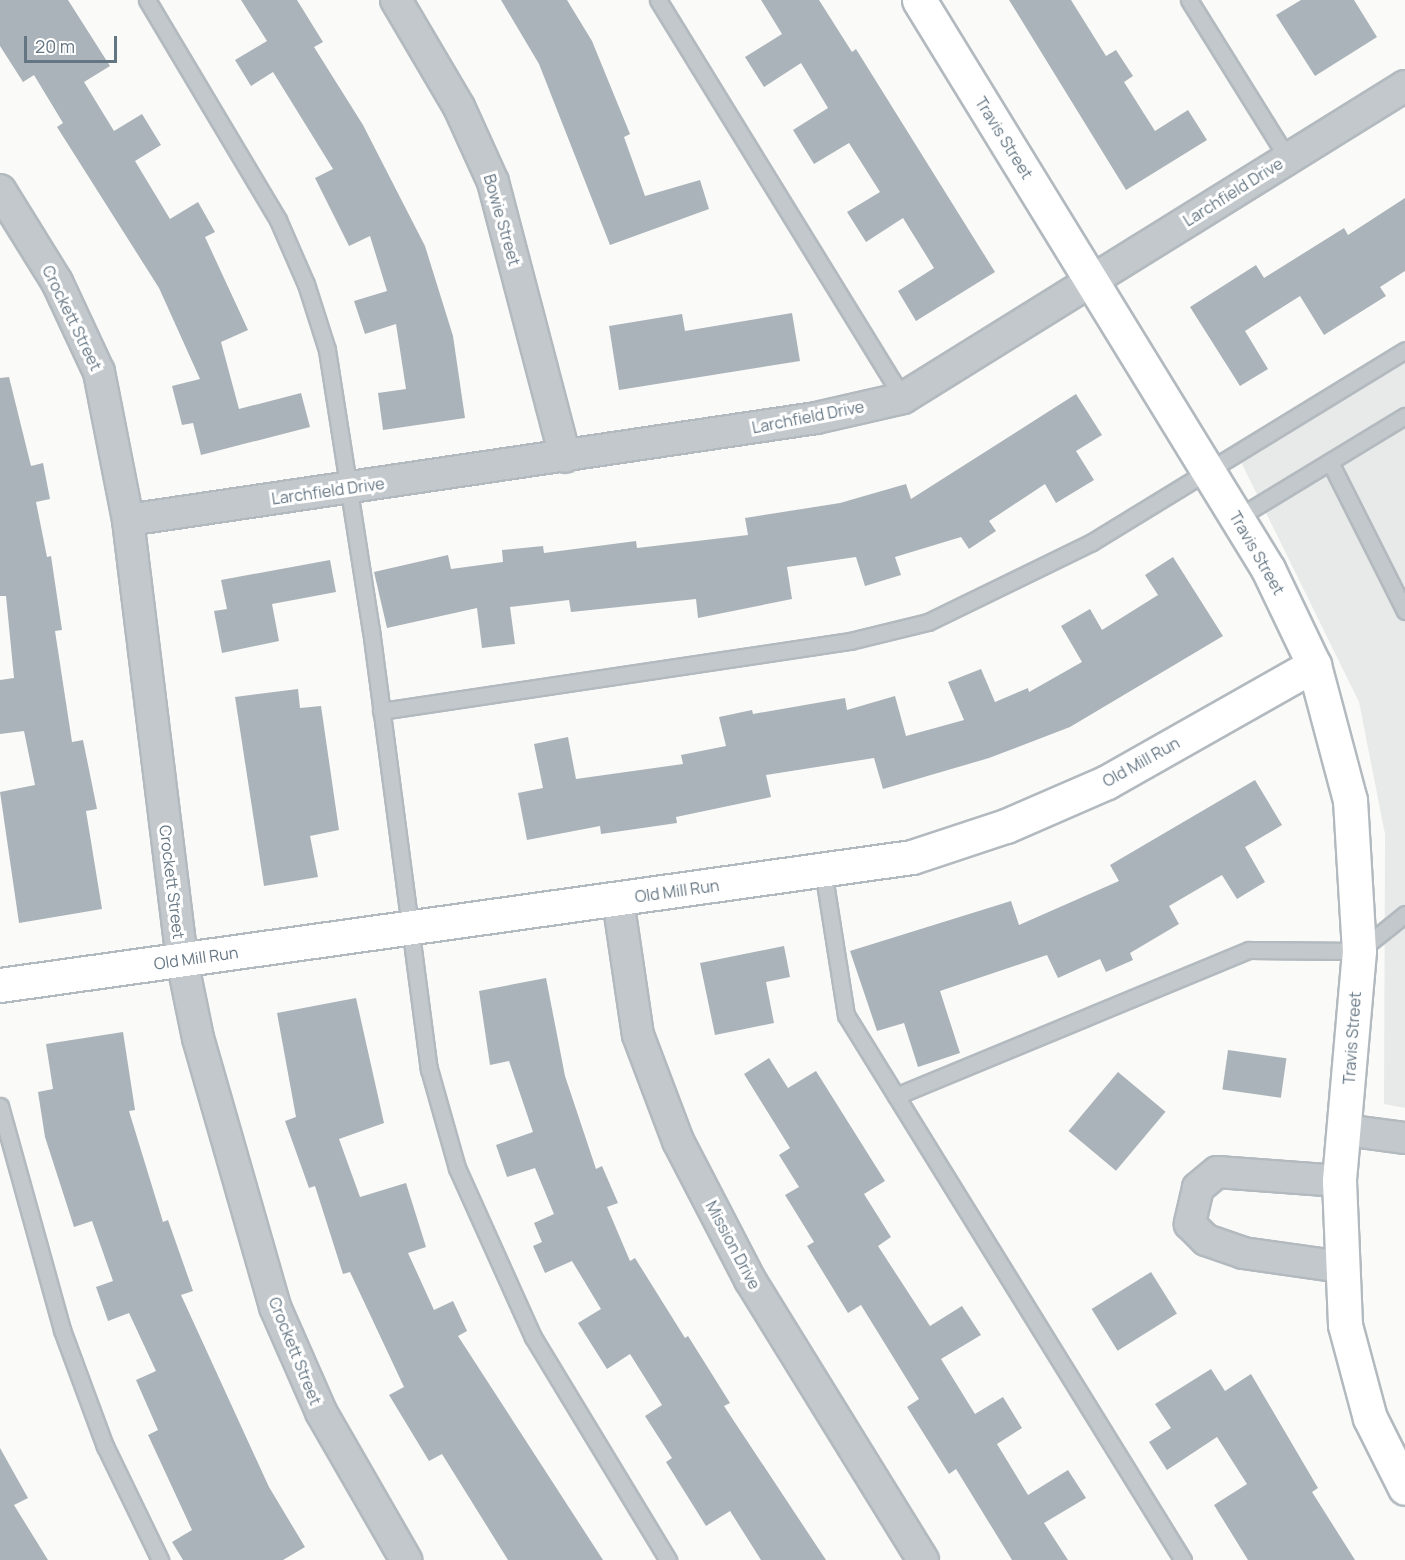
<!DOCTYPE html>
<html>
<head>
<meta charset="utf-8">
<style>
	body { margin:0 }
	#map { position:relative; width:1405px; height:1560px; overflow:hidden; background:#fafaf8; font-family:Manrope,sans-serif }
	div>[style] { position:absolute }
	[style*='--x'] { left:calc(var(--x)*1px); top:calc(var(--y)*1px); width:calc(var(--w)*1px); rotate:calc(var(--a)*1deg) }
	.built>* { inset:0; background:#e8e9e9 }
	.building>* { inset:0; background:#aab3b9; transform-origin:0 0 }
	.roads { filter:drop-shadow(2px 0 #b3babf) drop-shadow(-2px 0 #b3babf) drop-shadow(0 2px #b3babf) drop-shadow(0 -2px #b3babf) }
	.lane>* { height:15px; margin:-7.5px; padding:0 7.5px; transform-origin:7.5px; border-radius:7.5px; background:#c3c8cc }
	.street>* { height:30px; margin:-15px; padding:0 15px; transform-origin:15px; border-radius:15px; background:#c3c8cc }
	.secondary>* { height:33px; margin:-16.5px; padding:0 16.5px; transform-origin:16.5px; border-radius:16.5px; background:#fff }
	span { translate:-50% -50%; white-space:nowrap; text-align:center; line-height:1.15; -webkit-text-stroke:6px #fff; paint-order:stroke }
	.street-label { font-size:16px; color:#657683 }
	.scale { position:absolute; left:24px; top:36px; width:93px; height:27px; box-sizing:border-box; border:3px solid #657683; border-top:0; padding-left:8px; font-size:18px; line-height:21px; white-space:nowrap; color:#657683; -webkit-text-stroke:4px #fff; paint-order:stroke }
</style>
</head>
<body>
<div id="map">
	<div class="built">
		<i style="clip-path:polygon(1405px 361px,1405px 1108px,1384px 1104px,1385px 834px,1359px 702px,1241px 462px)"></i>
	</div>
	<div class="building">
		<i style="clip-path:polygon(0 0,68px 0,110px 66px,84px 82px,114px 131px,142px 114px,161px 145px,135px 161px,170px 219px,198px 202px,215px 232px,205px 237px,248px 330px,221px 342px,239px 409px,301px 393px,310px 427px,201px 455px,193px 423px,182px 425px,172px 386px,200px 379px,159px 288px,57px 127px,63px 123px,34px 75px,23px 82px,0 46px)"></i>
		<i style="clip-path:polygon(241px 0,297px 0,323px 42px,314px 47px,363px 125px,425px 246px,453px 336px,465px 418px,383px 430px,378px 393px,406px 389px,396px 324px,365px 334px,354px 301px,387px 291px,370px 236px,349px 246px,315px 178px,333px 169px,273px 72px,251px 86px,235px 60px,267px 41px)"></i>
		<i style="clip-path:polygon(501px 0,567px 0,592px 41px,630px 134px,624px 137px,645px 196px,700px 180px,709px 209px,610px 245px,539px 64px)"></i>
		<i style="clip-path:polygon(761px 0,819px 0,852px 52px,856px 49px,995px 272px,916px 321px,898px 291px,934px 268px,903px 218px,866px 242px,847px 212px,880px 192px,849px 143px,814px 164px,793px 130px,828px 108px,801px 63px,764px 87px,745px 57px,782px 34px)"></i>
		<i style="clip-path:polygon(1009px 0,1071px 0,1106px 56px,1116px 50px,1133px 76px,1124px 82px,1155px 131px,1188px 110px,1207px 140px,1126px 190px)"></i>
		<i style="clip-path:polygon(1301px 0,1354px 0,1377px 37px,1315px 76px,1276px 15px)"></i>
		<i style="clip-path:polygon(1405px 198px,1405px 271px,1380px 287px,1386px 296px,1324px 335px,1300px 296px,1245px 331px,1268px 369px,1240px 386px,1190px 307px,1256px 265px,1264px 278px,1344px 228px,1348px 235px)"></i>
		<i style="clip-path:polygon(792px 313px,800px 361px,619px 390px,609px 326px,682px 314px,685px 331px)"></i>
		<i style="clip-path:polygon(9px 377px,31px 466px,43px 463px,50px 499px,36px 502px,47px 557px,51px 556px,62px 630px,55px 631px,72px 742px,83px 740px,97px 809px,86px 811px,102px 909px,19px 923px,0 792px,35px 785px,24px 731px,0 734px,0 680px,14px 678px,6px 596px,0 596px,0 378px)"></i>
		<i style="clip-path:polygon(1076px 394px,1102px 435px,1076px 451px,1094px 480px,1056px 503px,1045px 484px,989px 521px,996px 531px,969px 549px,961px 537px,895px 557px,901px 575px,865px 586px,856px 557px,787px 567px,792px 599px,698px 618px,696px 599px,571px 612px,569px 600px,510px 607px,515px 644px,482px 648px,477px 608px,387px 628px,374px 572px,448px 555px,451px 569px,503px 562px,502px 550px,543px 546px,544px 553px,636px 541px,637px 548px,748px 535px,745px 518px,840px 503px,906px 484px,911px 499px)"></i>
		<i style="clip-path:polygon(1173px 557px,1223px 636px,1070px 727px,989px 758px,883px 789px,874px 758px,766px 775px,771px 797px,676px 817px,677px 823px,601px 834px,600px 826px,527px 840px,518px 793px,543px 788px,534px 744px,568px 737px,576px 779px,683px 764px,681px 755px,726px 746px,719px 717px,752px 710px,753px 714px,845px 698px,847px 710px,895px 696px,906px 736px,964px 720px,948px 682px,981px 669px,995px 702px,1028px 688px,1029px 692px,1082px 662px,1061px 626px,1090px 609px,1102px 630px,1158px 595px,1145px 575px)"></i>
		<i style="clip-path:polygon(330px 560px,336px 592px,272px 604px,279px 641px,222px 653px,214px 611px,227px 609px,221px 580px)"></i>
		<i style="clip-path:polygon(298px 689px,300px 708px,321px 706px,339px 830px,310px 836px,318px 877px,264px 886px,235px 697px)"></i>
		<i style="clip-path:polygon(1255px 780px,1282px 825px,1245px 847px,1265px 882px,1237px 899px,1222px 875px,1169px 906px,1179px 924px,1130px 953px,1133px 960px,1106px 972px,1100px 959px,1058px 978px,1047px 955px,940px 991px,960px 1053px,918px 1067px,904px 1023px,877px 1031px,850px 951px,1011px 901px,1019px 925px,1119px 881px,1110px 865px)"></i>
		<i style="clip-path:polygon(784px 946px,790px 977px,766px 982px,774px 1023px,715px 1035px,700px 963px)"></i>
		<i style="clip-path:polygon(546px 978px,565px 1076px,596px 1169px,602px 1166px,618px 1203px,607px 1207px,630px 1261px,635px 1258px,685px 1338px,688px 1336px,730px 1403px,724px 1406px,826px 1560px,761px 1560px,730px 1511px,706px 1526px,666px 1462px,672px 1458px,645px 1416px,662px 1405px,630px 1354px,607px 1369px,578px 1323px,601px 1309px,572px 1261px,545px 1273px,533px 1246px,542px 1242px,534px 1223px,554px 1214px,535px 1168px,507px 1177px,496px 1145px,533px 1132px,509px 1061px,490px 1065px,479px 991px)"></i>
		<i style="clip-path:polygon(356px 998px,384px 1123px,339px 1139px,360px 1197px,406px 1183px,426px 1247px,408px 1253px,434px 1310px,453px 1301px,467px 1331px,458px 1336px,603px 1560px,508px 1560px,442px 1454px,429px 1461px,389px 1395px,404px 1387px,350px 1272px,343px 1274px,315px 1186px,309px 1188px,285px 1121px,296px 1117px,277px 1013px)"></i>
		<i style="clip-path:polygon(123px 1032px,135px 1110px,129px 1111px,163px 1222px,168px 1220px,193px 1291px,181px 1295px,269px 1487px,305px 1547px,283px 1560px,183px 1560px,172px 1542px,192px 1530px,148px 1435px,158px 1430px,136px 1380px,156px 1371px,129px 1313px,108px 1321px,96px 1287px,113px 1281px,92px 1221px,74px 1227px,45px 1137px,38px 1092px,53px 1089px,46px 1044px)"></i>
		<i style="left:1228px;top:1050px;width:59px;height:40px;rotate:8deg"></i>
		<i style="clip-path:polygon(769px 1058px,788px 1088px,816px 1071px,885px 1181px,864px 1194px,891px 1237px,878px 1246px,930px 1326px,962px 1306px,981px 1335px,941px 1359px,975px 1414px,1003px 1397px,1022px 1428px,997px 1444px,1028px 1495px,1068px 1470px,1086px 1498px,1044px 1523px,1068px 1560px,1012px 1560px,956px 1469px,949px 1474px,907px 1407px,919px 1399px,861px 1305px,848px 1313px,807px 1246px,814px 1242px,785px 1195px,799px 1187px,779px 1155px,790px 1148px,744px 1074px)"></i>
		<i style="left:1118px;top:1072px;width:62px;height:77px;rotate:40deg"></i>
		<i style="left:1151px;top:1272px;width:49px;height:70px;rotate:58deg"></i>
		<i style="clip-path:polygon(1211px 1369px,1225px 1391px,1251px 1374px,1318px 1488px,1312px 1492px,1355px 1560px,1248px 1560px,1214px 1505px,1247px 1484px,1217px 1437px,1167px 1470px,1149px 1442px,1171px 1428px,1155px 1404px)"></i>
		<i style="clip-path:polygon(0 1448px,28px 1498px,14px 1505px,48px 1560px,0 1560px)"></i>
	</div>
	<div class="roads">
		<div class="lane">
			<i style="--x:147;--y:0;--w:256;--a:59.2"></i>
			<i style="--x:278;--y:220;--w:70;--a:66.4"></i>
			<i style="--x:306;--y:284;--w:69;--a:72.3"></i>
			<i style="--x:327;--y:350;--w:283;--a:81.1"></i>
			<i style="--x:371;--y:630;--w:443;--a:82.5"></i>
			<i style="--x:429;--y:1069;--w:103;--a:74.2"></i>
			<i style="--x:457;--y:1168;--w:185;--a:65.8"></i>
			<i style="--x:533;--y:1337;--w:261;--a:58.8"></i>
			<i style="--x:658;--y:0;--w:467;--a:58.4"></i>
			<i style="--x:1189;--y:0;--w:187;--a:58.1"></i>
			<i style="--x:1330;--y:462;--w:167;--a:63.3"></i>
			<i style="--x:1237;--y:518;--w:197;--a:-31.3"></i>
			<i style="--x:381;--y:711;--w:474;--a:-8.5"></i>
			<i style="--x:850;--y:641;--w:80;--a:-13.7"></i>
			<i style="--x:928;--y:622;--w:182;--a:-26"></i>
			<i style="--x:1092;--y:542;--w:367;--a:-31.5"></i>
			<i style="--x:823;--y:870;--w:147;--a:81"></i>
			<i style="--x:846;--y:1015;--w:641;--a:58.27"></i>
			<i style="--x:896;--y:1096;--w:382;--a:-22.5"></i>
			<i style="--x:1249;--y:950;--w:110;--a:0.5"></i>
			<i style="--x:1359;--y:951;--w:59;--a:-38.8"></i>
			<i style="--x:0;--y:1106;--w:232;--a:74.5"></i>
			<i style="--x:62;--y:1330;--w:124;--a:69.7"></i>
			<i style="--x:105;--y:1446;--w:127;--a:64.2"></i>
		</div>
		<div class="street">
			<i style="--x:396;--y:0;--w:124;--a:59.5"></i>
			<i style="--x:459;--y:107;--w:82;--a:65.6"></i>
			<i style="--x:493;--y:182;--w:284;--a:75.3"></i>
			<i style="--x:0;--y:190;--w:108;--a:58.2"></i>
			<i style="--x:57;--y:282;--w:99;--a:65"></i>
			<i style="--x:99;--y:372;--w:151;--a:78.9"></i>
			<i style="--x:128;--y:520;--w:443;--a:83"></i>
			<i style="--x:182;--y:960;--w:80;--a:78.4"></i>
			<i style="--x:198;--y:1038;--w:280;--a:74"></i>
			<i style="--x:275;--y:1307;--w:115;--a:66.3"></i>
			<i style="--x:321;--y:1412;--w:171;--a:60.1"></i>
			<i style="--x:128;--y:520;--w:696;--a:-8.43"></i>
			<i style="--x:816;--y:418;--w:89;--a:-12.9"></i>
			<i style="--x:903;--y:398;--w:591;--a:-31.86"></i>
			<i style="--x:618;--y:900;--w:136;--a:81.6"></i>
			<i style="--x:638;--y:1035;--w:113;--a:69.3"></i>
			<i style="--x:678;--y:1141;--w:157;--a:62.6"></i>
			<i style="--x:750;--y:1280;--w:329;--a:58.3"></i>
			<i style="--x:1345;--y:1130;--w:61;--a:7.6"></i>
			<i style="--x:1339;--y:1181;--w:122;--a:-175.8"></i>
			<i style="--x:1217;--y:1172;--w:25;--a:140"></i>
			<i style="--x:1198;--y:1188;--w:37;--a:103"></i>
			<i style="--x:1190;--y:1224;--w:23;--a:45"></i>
			<i style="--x:1206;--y:1240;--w:39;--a:19"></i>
			<i style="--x:1243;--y:1253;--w:99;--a:8.1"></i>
		</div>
		<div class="secondary">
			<i style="--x:919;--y:0;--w:668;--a:58.48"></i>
			<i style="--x:1268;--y:569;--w:106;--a:64.4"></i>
			<i style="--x:1314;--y:665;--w:140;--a:75.1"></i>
			<i style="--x:1350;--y:800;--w:151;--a:86.6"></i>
			<i style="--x:1359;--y:951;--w:231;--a:95"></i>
			<i style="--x:1339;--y:1181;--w:144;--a:87.6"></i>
			<i style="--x:1345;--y:1325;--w:96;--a:75"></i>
			<i style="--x:1370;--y:1418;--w:78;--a:63.4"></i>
			<i style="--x:0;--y:985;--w:921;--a:-7.99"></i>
			<i style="--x:912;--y:857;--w:99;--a:-18.3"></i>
			<i style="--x:1006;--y:826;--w:110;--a:-23.5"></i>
			<i style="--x:1107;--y:782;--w:238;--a:-29.5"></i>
		</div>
	</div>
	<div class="street-label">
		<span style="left:1004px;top:138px;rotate:58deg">Travis Street</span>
		<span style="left:1233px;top:192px;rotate:-32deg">Larchfield Drive</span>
		<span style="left:502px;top:220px;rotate:74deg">Bowie Street</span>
		<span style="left:72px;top:318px;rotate:64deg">Crockett Street</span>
		<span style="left:808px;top:417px;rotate:-11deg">Larchfield Drive</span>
		<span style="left:328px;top:491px;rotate:-8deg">Larchfield Drive</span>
		<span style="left:1257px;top:553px;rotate:60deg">Travis Street</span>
		<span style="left:1141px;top:762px;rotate:-29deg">Old Mill Run</span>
		<span style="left:172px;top:882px;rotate:83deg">Crockett Street</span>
		<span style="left:677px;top:891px;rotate:-8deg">Old Mill Run</span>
		<span style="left:196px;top:958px;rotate:-8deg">Old Mill Run</span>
		<span style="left:1352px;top:1038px;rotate:-86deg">Travis Street</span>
		<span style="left:733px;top:1245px;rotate:62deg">Mission Drive</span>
		<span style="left:295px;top:1351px;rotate:68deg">Crockett Street</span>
	</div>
	<div class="scale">20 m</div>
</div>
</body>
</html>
